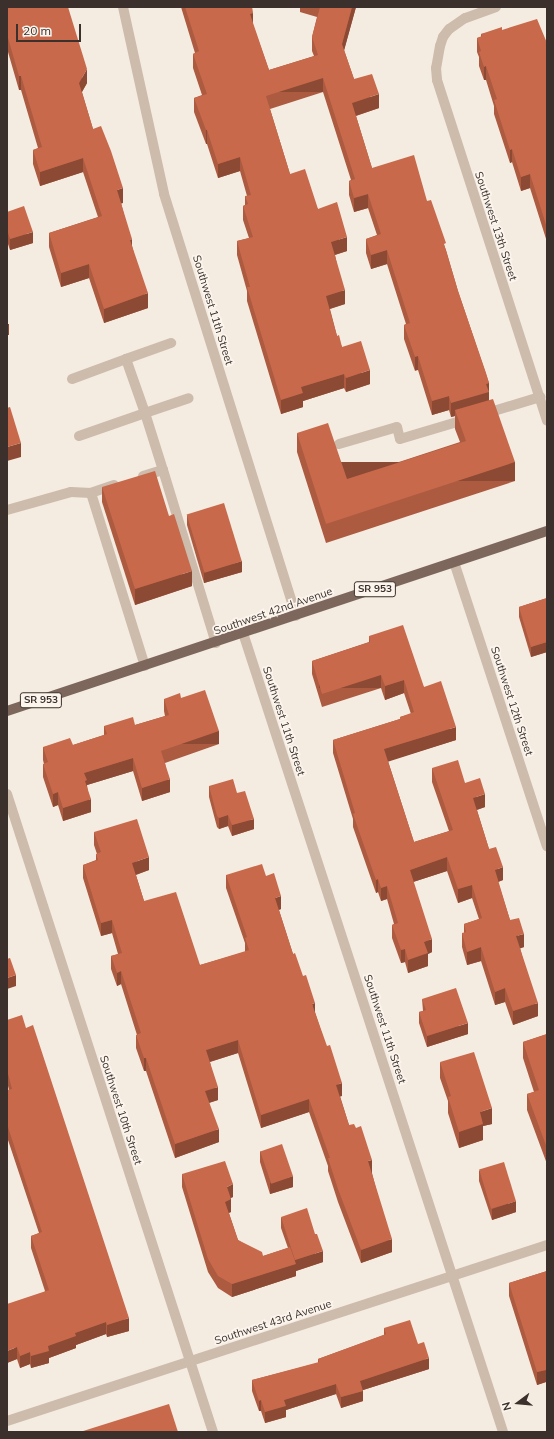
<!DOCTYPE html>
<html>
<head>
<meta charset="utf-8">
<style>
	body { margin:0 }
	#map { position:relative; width:554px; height:1439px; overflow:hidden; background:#f4ebe1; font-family:Mulish,sans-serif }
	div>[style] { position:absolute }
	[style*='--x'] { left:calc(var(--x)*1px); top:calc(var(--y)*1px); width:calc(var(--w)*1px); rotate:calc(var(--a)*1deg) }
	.minor>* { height:10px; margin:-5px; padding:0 5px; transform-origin:5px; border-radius:5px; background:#cdbbac }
	.major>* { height:10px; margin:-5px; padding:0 5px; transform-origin:5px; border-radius:5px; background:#7d675c }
	.wall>* { inset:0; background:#ac5a40 }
	.shaded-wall>* { inset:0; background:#8c4a34; transform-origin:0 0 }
	.building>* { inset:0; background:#c8694b; transform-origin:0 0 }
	span { translate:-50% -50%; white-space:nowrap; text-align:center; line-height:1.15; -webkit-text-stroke:3.5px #fbf5ee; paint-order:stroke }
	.shield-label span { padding:1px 3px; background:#fbf5ee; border:1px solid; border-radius:3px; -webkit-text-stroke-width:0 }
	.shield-label { font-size:10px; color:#3b302b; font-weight:700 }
	.street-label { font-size:11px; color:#3b302b }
	.frame { position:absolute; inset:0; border:8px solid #3b302b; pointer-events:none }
	.north { position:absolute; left:498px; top:1383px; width:40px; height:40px; -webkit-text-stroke:3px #fbf5ee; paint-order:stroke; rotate:254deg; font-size:11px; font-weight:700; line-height:16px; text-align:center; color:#3b302b }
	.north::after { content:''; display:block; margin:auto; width:14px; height:18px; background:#3b302b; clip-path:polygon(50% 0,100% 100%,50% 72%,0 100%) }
	.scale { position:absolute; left:16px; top:24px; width:65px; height:18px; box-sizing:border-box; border:2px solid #3b302b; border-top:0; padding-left:5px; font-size:12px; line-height:14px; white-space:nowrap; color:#3b302b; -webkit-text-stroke:3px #fbf5ee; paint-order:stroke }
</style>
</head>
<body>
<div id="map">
	<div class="minor">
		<i style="--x:123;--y:7;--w:191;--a:77.6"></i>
		<i style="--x:164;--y:194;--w:442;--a:72.6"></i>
		<i style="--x:496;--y:7;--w:33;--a:160"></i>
		<i style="--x:465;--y:18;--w:19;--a:145"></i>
		<i style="--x:449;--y:29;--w:10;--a:127"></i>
		<i style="--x:443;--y:37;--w:9;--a:108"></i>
		<i style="--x:440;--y:46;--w:22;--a:100"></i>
		<i style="--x:436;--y:68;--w:12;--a:85"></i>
		<i style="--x:437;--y:80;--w:358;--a:72.1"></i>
		<i style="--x:126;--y:359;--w:48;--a:-19.6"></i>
		<i style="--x:72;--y:379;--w:58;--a:-20.3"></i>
		<i style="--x:126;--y:359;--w:57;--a:70.6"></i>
		<i style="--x:145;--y:413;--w:46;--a:-18.8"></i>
		<i style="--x:484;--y:414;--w:59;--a:-16.9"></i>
		<i style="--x:79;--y:436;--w:70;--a:-19.2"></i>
		<i style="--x:145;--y:413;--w:60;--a:72.5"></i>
		<i style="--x:339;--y:444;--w:60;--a:-16.3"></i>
		<i style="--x:397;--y:427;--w:12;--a:76"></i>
		<i style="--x:400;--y:439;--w:70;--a:-16.6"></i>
		<i style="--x:143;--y:476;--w:21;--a:-17"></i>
		<i style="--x:163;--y:470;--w:181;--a:73"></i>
		<i style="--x:114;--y:485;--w:24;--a:161"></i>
		<i style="--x:91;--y:493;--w:181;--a:72.7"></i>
		<i style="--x:7;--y:510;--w:66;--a:-15.7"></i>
		<i style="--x:71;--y:492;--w:20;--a:3"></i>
		<i style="--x:454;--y:562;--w:299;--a:71.9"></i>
		<i style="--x:243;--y:633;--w:840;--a:71.97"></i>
		<i style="--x:7;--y:794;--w:670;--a:72.11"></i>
		<i style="--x:7;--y:1421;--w:568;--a:-18.05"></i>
	</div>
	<div class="major">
		<i style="--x:7;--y:711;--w:569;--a:-18.43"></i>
	</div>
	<div class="wall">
		<i style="clip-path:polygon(7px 7px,87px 83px,82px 92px,93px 129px,123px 203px,121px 203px,148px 308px,104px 323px,89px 278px,61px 287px,49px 247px,49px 233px,98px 217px,83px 172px,40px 186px,33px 164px,33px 150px,38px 148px,21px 90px,19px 90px,8px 52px)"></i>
		<i style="clip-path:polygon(181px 7px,252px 7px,253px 25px,269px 70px,314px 56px,312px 51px,312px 37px,317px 17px,300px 12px,300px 7px,356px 7px,344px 50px,354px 79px,379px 108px,356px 116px,372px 168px,427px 201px,446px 250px,458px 291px,489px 383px,489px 400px,515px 481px,326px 543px,297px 452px,297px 433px,347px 479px,460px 442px,455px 429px,455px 416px,451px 417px,449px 410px,432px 415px,418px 370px,415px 371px,404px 339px,404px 325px,406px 324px,387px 264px,371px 269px,366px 253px,366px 239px,377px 235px,368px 208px,354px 212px,349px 195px,349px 181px,351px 180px,323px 92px,270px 109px,290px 174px,318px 209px,347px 251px,335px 255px,345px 304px,330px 309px,337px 336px,342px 347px,370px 384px,346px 392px,344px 388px,303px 401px,303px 407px,281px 414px,247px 301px,247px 291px,237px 255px,237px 241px,249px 238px,243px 220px,243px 206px,245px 205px,245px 196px,247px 196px,240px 171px,218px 178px,207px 144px,206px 144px,194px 112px,194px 98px,202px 95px,193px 68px,193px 54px,195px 53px)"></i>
		<i style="clip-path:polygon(502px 30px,547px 43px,547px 242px,530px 188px,521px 191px,512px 162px,510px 163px,494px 114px,494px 106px,486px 80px,484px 80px,479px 66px,479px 57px,477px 52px,477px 38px,481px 37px,481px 34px)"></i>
		<i style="clip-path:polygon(7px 212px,33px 243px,10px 250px,7px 241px)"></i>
		<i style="clip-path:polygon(102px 487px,192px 586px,135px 605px,102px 502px)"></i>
		<i style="clip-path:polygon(187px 515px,242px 572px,204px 583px,187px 525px)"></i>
		<i style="clip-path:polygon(547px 598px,547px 652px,531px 657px,519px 617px,519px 607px)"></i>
		<i style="clip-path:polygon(369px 636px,424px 687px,456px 740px,388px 761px,414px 842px,449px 831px,432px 782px,432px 768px,465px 783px,485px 807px,477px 810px,489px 849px,503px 880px,498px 882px,510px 920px,524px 947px,520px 948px,538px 1016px,513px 1025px,505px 1002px,495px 1005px,481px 961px,467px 965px,462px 947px,462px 933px,464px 933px,464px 924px,479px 919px,472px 898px,458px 903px,447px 871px,413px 882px,432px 952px,428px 954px,428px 966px,408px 973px,405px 962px,401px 963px,392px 938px,392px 925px,394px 924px,387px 899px,381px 901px,378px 892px,376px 893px,353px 827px,353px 819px,333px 753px,333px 740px,400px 719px,400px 717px,411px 714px,404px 693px,385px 700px,381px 688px,322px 707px,312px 674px,312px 661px,369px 642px)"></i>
		<i style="clip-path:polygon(181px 698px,219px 744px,165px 763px,170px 792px,142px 801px,133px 771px,87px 785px,91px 812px,63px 821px,58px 805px,53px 807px,43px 777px,43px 764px,44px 764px,43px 760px,43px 747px,73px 745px,104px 735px,104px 726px,135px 725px,165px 716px,164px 711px,164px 699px)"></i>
		<i style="clip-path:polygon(209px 786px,237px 793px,254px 829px,232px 836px,228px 826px,219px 829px,217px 827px,209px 797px)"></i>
		<i style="clip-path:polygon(94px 832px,149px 870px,136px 875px,144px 901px,200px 965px,245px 952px,245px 943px,226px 888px,226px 875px,266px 876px,281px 909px,279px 910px,293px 954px,315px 1012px,342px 1096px,340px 1096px,349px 1125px,372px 1173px,392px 1252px,361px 1263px,338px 1202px,328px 1171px,328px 1166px,309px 1112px,261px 1128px,238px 1053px,210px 1062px,218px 1100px,209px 1103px,219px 1142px,175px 1158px,146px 1071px,144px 1071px,136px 1048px,136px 1035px,137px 1035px,121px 984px,117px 986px,111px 969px,111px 956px,118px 954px,112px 933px,101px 936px,83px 878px,83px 865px,96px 860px,96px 854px,97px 854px,94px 845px)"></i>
		<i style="clip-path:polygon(422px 999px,468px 1034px,427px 1047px,419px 1023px,419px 1012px,423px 1011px)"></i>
		<i style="clip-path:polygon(7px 1020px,129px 1331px,107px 1337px,106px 1334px,76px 1345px,76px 1348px,49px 1358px,49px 1363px,31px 1368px,30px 1364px,20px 1368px,17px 1359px,7px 1363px,45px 1291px,31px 1248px,31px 1236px,39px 1233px,7px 1137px,7px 1090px,9px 1090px,7px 1082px)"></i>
		<i style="clip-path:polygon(547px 1034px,547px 1164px,527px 1110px,527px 1094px,534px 1092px,523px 1058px,523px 1042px)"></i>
		<i style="clip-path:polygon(440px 1062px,492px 1124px,483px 1126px,483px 1140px,459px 1148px,448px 1113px,448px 1101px,440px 1078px)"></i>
		<i style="clip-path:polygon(260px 1151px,293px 1187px,270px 1194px,260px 1162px)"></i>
		<i style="clip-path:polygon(479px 1170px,516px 1212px,492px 1220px,479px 1181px)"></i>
		<i style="clip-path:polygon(182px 1174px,233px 1197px,231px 1198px,231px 1212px,229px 1213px,238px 1240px,263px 1256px,288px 1248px,281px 1228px,281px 1217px,323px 1262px,296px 1271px,296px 1276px,232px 1297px,218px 1288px,208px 1272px,182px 1187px)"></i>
		<i style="clip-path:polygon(547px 1271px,547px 1388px,546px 1382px,537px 1385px,509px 1296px,509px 1283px)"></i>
		<i style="clip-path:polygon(384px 1328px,418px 1344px,429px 1369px,363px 1390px,363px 1401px,341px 1408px,336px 1394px,286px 1410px,286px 1417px,265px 1423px,261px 1411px,259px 1411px,252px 1391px,252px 1380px,318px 1363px,318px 1359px,384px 1335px)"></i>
	</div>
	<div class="shaded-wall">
		<i style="clip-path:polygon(352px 7px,356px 7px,342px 58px,342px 44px)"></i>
		<i style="clip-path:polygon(253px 13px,253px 27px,250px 14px)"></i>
		<i style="left:7px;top:38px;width:1px;height:15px"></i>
		<i style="left:486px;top:66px;width:14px;height:2px;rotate:90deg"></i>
		<i style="clip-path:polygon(87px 69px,87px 83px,79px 97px,79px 83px)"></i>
		<i style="left:19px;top:76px;width:2px;height:14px"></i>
		<i style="left:323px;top:78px;width:14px;height:60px;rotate:90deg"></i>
		<i style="clip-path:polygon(379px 94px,379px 108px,352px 117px,352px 103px)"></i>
		<i style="left:206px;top:130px;width:1px;height:14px"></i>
		<i style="clip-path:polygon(512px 149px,512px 162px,510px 163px,510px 150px)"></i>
		<i style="clip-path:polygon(240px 157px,240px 171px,218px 178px,218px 164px)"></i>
		<i style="clip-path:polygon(83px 158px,83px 172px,40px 186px,40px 172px)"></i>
		<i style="clip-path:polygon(530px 174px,530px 188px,521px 191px,521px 177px)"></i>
		<i style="clip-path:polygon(123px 188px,123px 203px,117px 205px,117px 190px)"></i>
		<i style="clip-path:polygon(368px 194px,368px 208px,354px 212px,354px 198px)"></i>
		<i style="clip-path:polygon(33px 232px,33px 243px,10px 250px,10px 239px)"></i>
		<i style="clip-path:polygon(347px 237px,347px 251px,331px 256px,331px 242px)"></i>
		<i style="clip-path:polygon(132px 239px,132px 254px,130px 240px)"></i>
		<i style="clip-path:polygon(387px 250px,387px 264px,371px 269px,371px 255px)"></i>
		<i style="clip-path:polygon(89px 264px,89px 278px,61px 287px,61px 273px)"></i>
		<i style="clip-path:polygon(345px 290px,345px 304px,326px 310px,326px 296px)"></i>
		<i style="clip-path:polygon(148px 293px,148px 308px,104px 323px,104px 309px)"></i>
		<i style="clip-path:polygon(7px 314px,8px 314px,8px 324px,9px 324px,9px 335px,7px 335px)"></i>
		<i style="left:418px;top:356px;width:14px;height:3px;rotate:90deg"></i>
		<i style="clip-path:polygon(370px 370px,370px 384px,346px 392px,346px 378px)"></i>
		<i style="clip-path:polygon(344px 374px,344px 388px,303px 401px,303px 407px,281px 414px,281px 400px,301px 387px)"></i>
		<i style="clip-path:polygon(489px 383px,489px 406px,455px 410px,455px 416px,451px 417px,451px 403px)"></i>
		<i style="clip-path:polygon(449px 396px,449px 410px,432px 415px,432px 401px)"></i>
		<i style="clip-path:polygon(21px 443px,21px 457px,7px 461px,7px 447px)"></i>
		<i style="left:515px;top:462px;width:19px;height:199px;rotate:90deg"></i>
		<i style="clip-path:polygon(242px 561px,242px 572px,204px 583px,204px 572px)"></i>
		<i style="clip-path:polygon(192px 571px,192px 586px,135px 605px,135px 589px)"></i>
		<i style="clip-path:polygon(547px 642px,547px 652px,531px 657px,531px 647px)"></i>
		<i style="left:381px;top:675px;width:13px;height:62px;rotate:90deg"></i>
		<i style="clip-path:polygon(404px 680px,404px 693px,385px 700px,385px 686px)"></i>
		<i style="clip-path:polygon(456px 727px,456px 740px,384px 763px,384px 749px)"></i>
		<i style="left:219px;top:731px;width:13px;height:61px;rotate:90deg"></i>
		<i style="clip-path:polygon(133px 758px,133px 771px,87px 785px,87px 793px,85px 794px,84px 773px)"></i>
		<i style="clip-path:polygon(170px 779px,170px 792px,142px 801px,142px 788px)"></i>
		<i style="clip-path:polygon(58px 792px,58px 805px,53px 807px,53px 794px)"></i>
		<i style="clip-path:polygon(485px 794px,485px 807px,473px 811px,473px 798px)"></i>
		<i style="clip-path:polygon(91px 799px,91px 812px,63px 821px,63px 808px)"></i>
		<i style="clip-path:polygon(228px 815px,228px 826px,219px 829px,219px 818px)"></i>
		<i style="clip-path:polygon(254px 819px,254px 829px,232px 836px,232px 825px)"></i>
		<i style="clip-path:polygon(149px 857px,149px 870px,132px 876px,132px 863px)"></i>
		<i style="clip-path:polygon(447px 857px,447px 871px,410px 883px,410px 870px)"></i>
		<i style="clip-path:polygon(503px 867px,503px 880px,495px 883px,495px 870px)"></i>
		<i style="clip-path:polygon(378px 879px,378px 892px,376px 893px,376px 880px)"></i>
		<i style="clip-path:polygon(472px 885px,472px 898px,458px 903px,458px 889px)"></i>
		<i style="clip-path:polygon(387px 886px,387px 899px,381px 901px,381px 888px)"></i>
		<i style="clip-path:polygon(281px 896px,281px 909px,275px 911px,275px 898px)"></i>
		<i style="clip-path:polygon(112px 920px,112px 933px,101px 936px,101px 923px)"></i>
		<i style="clip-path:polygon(524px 934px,524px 947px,516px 950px,516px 936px)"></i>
		<i style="clip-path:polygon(432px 939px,432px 952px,428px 954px,428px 966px,408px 973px,408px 960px,424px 942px)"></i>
		<i style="clip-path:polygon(481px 947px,481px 961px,467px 965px,467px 952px)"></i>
		<i style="clip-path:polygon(405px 949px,405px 962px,401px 963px,401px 950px)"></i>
		<i style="clip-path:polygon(121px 971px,121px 984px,117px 986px,117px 973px)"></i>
		<i style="clip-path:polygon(16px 975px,16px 986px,7px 989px,7px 978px)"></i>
		<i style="clip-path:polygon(505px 988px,505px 1002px,495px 1005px,495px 992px)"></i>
		<i style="clip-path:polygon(315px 1003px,315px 1016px,312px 1004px)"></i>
		<i style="clip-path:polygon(538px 1003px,538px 1016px,513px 1025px,513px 1011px)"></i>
		<i style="clip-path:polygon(468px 1023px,468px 1034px,427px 1047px,427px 1036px)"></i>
		<i style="clip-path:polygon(238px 1040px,238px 1053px,206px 1063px,206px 1050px)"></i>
		<i style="left:144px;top:1058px;width:2px;height:13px"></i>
		<i style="clip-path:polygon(342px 1083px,342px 1096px,336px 1098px,336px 1085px)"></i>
		<i style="clip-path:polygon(218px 1087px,218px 1100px,205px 1104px,205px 1091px)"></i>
		<i style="clip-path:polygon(309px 1099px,309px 1112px,261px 1128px,261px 1115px)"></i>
		<i style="clip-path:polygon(492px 1108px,492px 1124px,483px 1126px,483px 1140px,459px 1148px,459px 1132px,480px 1112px)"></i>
		<i style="clip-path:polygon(219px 1129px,219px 1142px,175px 1158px,175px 1144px)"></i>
		<i style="clip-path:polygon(372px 1160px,372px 1173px,368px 1174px,368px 1161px)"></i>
		<i style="clip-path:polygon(293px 1176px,293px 1187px,270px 1194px,270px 1183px)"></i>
		<i style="clip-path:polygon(233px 1184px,233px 1197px,227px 1199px,227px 1187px)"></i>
		<i style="clip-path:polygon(231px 1199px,231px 1212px,225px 1214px,225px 1202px)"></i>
		<i style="clip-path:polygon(516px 1201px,516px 1212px,492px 1220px,492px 1209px)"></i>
		<i style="clip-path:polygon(392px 1239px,392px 1252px,361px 1263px,361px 1250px)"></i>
		<i style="clip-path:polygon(323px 1251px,323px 1262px,296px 1271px,296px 1276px,232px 1297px,232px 1284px,295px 1264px,295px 1260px)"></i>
		<i style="clip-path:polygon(129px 1318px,129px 1331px,107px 1337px,107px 1325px)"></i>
		<i style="clip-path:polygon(106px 1322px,106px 1334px,76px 1345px,76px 1348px,49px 1358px,49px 1363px,31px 1368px,31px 1356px,48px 1346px,75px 1333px)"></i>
		<i style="clip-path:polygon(17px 1347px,17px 1359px,7px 1363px,7px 1351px)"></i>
		<i style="clip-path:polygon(30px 1352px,30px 1364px,20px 1368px,20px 1356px)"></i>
		<i style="clip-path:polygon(429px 1358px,429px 1369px,360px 1391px,360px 1381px)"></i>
		<i style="clip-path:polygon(546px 1370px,546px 1382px,537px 1385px,537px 1372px)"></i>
		<i style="clip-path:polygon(336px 1384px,336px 1394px,286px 1410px,286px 1417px,265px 1423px,265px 1412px,284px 1400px)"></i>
		<i style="clip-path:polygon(363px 1391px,363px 1401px,341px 1408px,341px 1397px)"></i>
		<i style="left:261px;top:1400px;width:11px;height:2px;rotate:90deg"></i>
	</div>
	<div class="building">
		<i style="clip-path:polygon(7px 7px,68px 7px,87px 69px,79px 83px,93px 129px,101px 126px,111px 151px,123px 188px,117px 190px,132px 239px,130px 240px,148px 293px,104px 309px,89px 264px,61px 273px,49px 233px,102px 216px,83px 158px,40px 172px,33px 150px,42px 147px,21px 76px,19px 76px,8px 38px,7px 38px)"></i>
		<i style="clip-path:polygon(185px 7px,252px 7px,253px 13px,250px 14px,269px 70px,318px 55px,312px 37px,320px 7px,352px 7px,342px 44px,354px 79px,372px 74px,379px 94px,352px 103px,372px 168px,414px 155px,427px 201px,431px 200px,446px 243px,444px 244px,458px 291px,486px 373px,489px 383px,486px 384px,489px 392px,451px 403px,449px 396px,432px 401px,418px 356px,415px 357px,404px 325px,410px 323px,387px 250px,371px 255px,366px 239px,381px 234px,368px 194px,354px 198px,349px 181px,355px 179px,323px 78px,266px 96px,290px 174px,305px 169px,318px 209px,337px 202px,347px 237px,331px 242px,345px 290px,326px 296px,337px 336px,339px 335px,342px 347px,361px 341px,370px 370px,346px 378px,344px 374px,301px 387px,303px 393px,281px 400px,247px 287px,250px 287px,237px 241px,253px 237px,243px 206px,248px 204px,245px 196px,251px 195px,240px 157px,218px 164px,207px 130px,206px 130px,194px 98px,207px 94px,193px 54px,199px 51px)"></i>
		<i style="clip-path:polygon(537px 19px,547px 43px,547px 228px,530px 174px,521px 177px,512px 149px,510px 150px,494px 100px,497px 99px,486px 66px,484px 67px,479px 52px,481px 51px,477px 38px,482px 36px,481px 34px,502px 27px,502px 30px)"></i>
		<i style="clip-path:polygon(24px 206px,33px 232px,10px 239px,7px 230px,7px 212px)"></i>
		<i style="clip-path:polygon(493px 399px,515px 462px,326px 524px,297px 433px,328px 423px,347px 479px,466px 441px,455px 410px)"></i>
		<i style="clip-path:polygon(10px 407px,21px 443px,7px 447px,7px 408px)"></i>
		<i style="clip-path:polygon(155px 471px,169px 516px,174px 514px,192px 571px,135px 589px,102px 487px)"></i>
		<i style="left:224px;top:503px;width:61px;height:39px;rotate:73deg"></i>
		<i style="clip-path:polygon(547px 598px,547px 642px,531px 647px,519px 607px)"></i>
		<i style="clip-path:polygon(403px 625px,424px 687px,441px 681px,456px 727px,384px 749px,414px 842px,453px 830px,432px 768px,458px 760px,465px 783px,480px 778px,485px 794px,473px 798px,489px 849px,496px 847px,503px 867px,495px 870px,510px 920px,519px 918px,524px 934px,516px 936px,538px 1003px,513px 1011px,505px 988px,495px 992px,481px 947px,467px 952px,462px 933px,466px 932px,464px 924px,482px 918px,472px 885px,458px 889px,447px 857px,410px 870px,432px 939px,424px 942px,428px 953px,408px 960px,405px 949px,401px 950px,392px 925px,398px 923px,387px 886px,381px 888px,378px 879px,376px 880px,353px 814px,355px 813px,333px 740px,400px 719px,400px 717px,414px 712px,404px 680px,385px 686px,381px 675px,322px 694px,312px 661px,370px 642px,369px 636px)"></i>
		<i style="clip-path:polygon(205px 690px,219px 731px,161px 751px,170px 779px,142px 788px,133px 758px,84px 773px,87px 780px,85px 781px,91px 799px,63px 808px,58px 792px,53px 794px,43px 764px,48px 762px,43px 747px,70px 738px,73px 745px,107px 734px,104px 726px,133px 717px,135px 725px,169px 715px,164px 699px,180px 693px,181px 698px)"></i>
		<i style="clip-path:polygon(233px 779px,237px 793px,245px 791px,254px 819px,232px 825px,228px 815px,219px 818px,217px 816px,209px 786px)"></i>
		<i style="clip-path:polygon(137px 819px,149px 857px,132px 863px,144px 901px,176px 892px,200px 965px,249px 950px,245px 938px,247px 937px,226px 875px,262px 864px,266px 876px,274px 873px,281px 896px,275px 898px,293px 954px,295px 953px,303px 976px,306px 975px,315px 1003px,312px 1004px,327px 1046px,330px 1045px,342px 1083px,336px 1085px,349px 1125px,354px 1124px,356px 1128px,361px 1126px,372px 1160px,368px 1161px,392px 1239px,361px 1250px,338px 1189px,328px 1158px,330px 1158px,309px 1099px,261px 1115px,238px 1040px,206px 1050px,218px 1087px,205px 1091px,219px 1129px,175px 1144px,146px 1058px,144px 1058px,136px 1035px,141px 1033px,121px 971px,117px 973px,111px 956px,122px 953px,112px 920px,101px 923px,83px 865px,98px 860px,96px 854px,101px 852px,94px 832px)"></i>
		<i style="clip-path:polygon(10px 958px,16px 975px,7px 978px,7px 959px)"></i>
		<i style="clip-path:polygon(456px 988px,468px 1023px,427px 1036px,419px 1012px,426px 1010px,422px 999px)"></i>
		<i style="clip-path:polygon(22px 1015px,26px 1028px,33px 1025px,129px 1318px,107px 1325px,106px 1322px,75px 1333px,76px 1336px,48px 1346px,49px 1351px,31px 1356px,30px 1352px,20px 1356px,17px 1347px,7px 1351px,7px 1304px,49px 1290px,31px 1236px,42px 1232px,7px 1124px,7px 1094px,8px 1094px,7px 1090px,12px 1089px,7px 1070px,7px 1020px)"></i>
		<i style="clip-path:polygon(547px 1034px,547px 1148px,527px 1094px,539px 1090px,523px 1042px)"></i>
		<i style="clip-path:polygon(474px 1052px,492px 1108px,480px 1112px,483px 1124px,459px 1132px,448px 1097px,451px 1096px,440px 1062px)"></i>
		<i style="left:282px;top:1144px;width:34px;height:23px;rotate:71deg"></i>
		<i style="clip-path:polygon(225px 1161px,233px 1184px,227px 1187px,231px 1199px,225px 1202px,238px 1240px,262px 1252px,263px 1256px,290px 1247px,296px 1264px,232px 1284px,218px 1276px,208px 1259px,182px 1174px)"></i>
		<i style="left:504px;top:1162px;width:41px;height:26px;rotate:73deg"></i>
		<i style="clip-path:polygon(307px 1208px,315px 1234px,317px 1234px,323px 1251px,295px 1260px,281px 1217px)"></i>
		<i style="clip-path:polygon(547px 1271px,547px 1375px,546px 1370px,537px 1372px,509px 1283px)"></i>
		<i style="clip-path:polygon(410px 1320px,418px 1344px,424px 1342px,429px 1358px,360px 1381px,363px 1391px,341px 1397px,336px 1384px,284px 1400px,286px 1406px,265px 1412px,261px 1400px,259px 1401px,252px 1380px,319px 1362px,318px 1359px,386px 1334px,384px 1328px)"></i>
		<i style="clip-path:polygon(169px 1404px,178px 1432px,80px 1432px)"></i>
	</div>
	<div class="shield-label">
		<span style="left:375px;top:589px">SR 953</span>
		<span style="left:41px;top:700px">SR 953</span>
	</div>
	<div class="street-label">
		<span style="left:496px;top:226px;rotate:72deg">Southwest 13th Street</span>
		<span style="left:213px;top:310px;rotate:73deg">Southwest 11th Street</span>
		<span style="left:273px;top:611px;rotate:-19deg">Southwest 42nd Avenue</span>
		<span style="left:512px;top:701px;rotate:72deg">Southwest 12th Street</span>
		<span style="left:284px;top:721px;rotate:72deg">Southwest 11th Street</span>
		<span style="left:385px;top:1029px;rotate:72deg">Southwest 11th Street</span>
		<span style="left:121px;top:1110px;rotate:72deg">Southwest 10th Street</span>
		<span style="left:273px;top:1322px;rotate:-18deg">Southwest 43rd Avenue</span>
	</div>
	<div class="frame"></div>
	<div class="north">N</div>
	<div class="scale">20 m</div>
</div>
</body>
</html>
